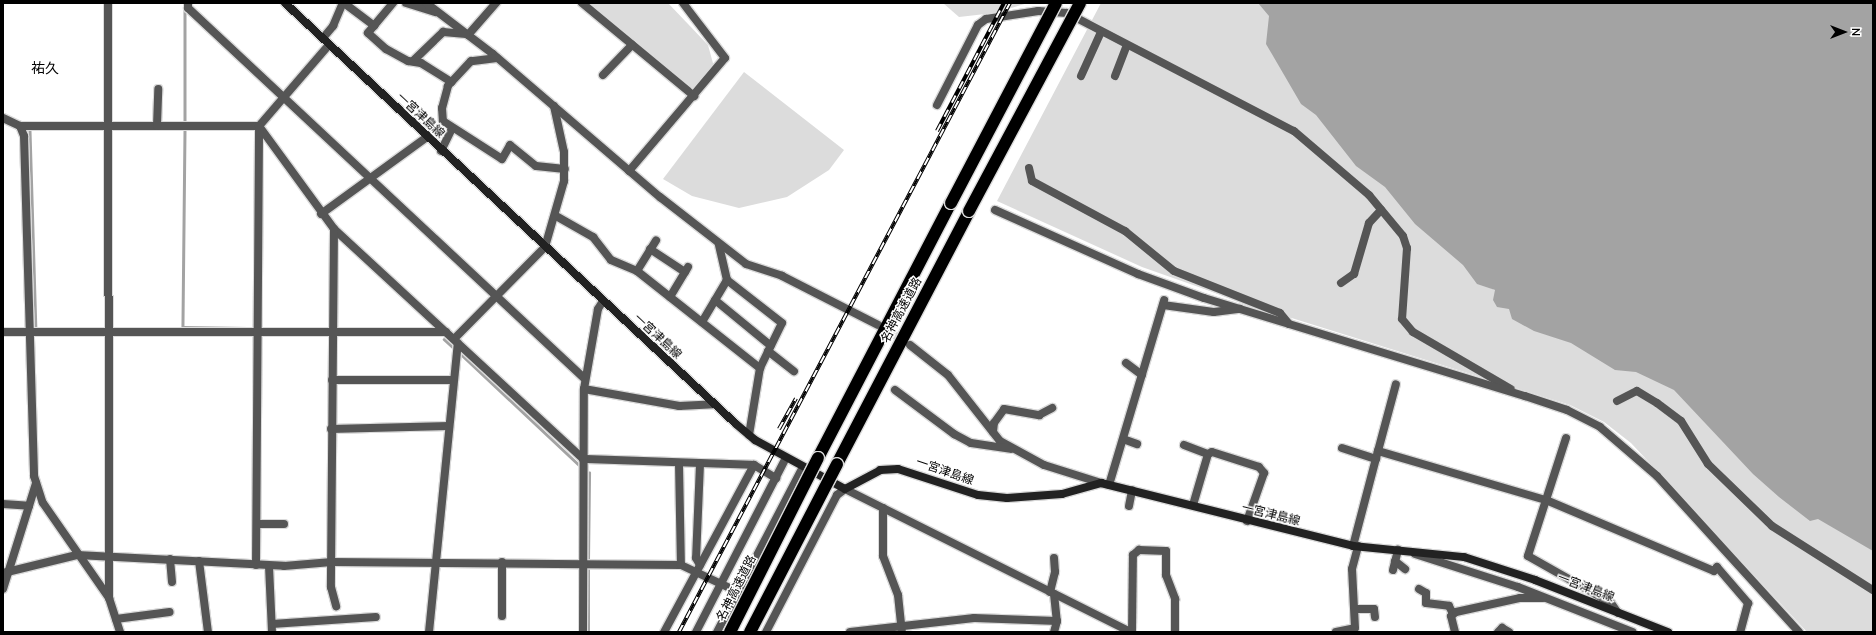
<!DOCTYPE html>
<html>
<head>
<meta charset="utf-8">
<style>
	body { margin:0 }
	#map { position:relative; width:1876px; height:635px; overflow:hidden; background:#fff; font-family:Lato,"Noto Sans JP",sans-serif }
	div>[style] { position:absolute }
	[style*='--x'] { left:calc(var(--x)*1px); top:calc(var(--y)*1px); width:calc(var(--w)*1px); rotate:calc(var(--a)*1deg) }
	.green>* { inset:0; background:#dcdcdc }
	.water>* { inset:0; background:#a3a3a3 }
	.stream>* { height:2.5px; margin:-1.25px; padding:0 1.25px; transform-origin:1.25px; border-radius:1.25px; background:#a3a3a3 }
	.minor-tunnel>* { height:8px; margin-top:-4px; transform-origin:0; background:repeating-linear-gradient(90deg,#d9d9d9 0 8px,transparent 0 12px) }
	.roads { filter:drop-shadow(1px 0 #dbdbdb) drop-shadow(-1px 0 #dbdbdb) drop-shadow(0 1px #dbdbdb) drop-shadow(0 -1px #dbdbdb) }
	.minor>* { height:8px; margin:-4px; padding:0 4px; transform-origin:4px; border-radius:4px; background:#555 }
	.secondary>* { height:8px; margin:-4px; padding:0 4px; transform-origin:4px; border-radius:4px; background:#222 }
	.motorway>* { height:12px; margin:-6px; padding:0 6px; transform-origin:6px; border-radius:6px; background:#000 }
	.rail>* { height:4px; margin-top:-2px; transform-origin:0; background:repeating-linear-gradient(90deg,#fff 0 8px,#000 0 16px); box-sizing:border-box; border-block:1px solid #000 }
	.bridges { filter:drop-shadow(1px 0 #dbdbdb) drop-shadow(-1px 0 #dbdbdb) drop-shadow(0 1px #dbdbdb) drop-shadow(0 -1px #dbdbdb) }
	.motorway-bridge>* { height:12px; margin:-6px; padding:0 6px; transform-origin:6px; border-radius:6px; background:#000 }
	span { translate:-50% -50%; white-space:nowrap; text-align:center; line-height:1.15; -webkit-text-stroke:3px #fff; paint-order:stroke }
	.street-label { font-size:12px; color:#000 }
	.quarter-label { font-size:14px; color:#000 }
	.frame { position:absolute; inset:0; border:4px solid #000; pointer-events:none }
	.north { position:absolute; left:1824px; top:12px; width:40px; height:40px; -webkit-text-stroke:3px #fff; paint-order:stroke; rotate:90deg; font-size:11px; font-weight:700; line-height:16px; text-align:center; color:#000 }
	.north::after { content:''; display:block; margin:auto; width:14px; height:18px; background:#000; clip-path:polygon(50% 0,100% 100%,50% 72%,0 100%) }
</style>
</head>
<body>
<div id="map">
	<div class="green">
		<i style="clip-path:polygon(587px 3px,668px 3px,708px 45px,714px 67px,693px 93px)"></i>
		<i style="clip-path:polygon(943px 3px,1028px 3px,994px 13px,959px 17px)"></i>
		<i style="clip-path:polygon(1101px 3px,1269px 3px,1457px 258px,1489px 287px,1680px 391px,1873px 542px,1873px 632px,1807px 632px,1631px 443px,1604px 422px,1570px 405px,1244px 303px,1142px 267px,997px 201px)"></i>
		<i style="clip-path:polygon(744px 72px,844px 150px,829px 170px,787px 197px,739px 208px,692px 196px,663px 179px)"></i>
	</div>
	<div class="water">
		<i style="clip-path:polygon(1258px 3px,1873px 3px,1873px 551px,1818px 519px,1810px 521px,1779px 497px,1753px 474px,1674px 390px,1636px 372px,1615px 370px,1571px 343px,1534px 331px,1512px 319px,1509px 309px,1497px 307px,1493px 300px,1495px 290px,1477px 284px,1463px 265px,1415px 224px,1385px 187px,1356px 166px,1316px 115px,1301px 104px,1266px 44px,1269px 16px)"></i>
	</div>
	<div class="stream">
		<i style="--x:185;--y:7;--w:115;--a:90"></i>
		<i style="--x:30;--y:131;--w:198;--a:88.3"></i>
		<i style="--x:185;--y:131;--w:196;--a:90.6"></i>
		<i style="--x:183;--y:327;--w:64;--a:0.9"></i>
		<i style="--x:284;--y:328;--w:46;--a:0"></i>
		<i style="--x:337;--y:328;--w:37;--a:0"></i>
		<i style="--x:444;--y:339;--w:12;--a:42"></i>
		<i style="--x:462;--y:355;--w:161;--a:43.2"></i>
		<i style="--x:588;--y:560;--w:87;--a:-89.3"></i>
		<i style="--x:588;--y:632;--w:62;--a:-90"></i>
	</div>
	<div class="minor-tunnel">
		<i style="--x:882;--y:328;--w:26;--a:29"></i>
	</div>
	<div class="roads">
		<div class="minor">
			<i style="--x:108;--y:3;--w:595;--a:89.9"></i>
			<i style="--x:188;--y:3;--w:5;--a:90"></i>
			<i style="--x:188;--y:8;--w:543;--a:43.06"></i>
			<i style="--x:344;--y:3;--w:38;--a:37"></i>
			<i style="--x:393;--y:3;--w:39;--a:130"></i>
			<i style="--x:368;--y:33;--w:24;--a:42"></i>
			<i style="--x:386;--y:49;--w:25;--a:29"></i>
			<i style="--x:408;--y:61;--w:13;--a:9"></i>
			<i style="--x:421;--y:63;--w:36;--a:32"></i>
			<i style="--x:406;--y:3;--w:31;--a:17"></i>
			<i style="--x:426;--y:3;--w:84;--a:37.3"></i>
			<i style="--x:493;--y:54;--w:220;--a:40.6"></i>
			<i style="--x:660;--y:197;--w:109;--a:37.9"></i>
			<i style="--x:746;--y:264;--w:38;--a:18"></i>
			<i style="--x:782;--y:276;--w:108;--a:27"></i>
			<i style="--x:582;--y:3;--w:146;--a:39.7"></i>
			<i style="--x:468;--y:35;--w:43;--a:-48.8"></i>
			<i style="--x:323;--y:38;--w:16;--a:-50"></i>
			<i style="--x:333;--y:26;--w:25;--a:-67"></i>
			<i style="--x:497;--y:58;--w:26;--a:173"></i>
			<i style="--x:471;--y:61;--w:34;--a:133"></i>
			<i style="--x:448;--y:86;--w:23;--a:105"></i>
			<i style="--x:442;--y:108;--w:13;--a:86"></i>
			<i style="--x:443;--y:121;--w:70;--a:32.8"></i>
			<i style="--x:502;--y:159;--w:16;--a:-60"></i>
			<i style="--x:510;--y:145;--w:33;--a:39"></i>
			<i style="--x:536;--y:166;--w:29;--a:6"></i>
			<i style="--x:413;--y:61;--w:42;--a:-44"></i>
			<i style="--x:443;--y:32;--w:23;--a:5"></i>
			<i style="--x:603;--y:75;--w:42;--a:-46"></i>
			<i style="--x:1081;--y:76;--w:48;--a:-65.6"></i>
			<i style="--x:1115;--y:76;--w:33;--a:-69"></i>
			<i style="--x:937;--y:105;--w:90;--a:-62.9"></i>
			<i style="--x:978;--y:25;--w:10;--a:-37"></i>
			<i style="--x:986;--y:19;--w:53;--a:-8.7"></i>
			<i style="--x:1038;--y:11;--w:29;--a:4"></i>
			<i style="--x:1067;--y:13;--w:256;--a:27.5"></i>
			<i style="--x:1294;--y:131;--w:99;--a:40.5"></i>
			<i style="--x:1369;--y:195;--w:53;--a:50.3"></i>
			<i style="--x:1403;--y:236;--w:13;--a:72"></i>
			<i style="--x:1407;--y:248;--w:71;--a:94"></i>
			<i style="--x:1402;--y:319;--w:17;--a:50"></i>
			<i style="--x:1413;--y:332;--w:113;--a:30.2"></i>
			<i style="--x:3;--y:118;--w:19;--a:25"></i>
			<i style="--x:20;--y:126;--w:11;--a:68"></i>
			<i style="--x:24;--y:136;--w:340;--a:88.3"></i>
			<i style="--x:34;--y:476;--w:28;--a:72"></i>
			<i style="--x:43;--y:503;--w:116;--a:55.2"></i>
			<i style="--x:109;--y:598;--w:36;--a:72"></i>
			<i style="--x:20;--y:126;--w:239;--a:0"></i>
			<i style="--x:259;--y:126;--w:127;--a:53.9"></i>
			<i style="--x:334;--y:229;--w:339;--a:42.7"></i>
			<i style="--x:583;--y:459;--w:171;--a:2"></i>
			<i style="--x:754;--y:465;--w:190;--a:118.3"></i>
			<i style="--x:157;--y:126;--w:37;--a:-88"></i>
			<i style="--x:441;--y:151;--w:25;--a:-64"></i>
			<i style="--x:1029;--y:168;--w:13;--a:77"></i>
			<i style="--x:1032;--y:181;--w:106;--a:28.3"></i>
			<i style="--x:1125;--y:231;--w:63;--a:39.2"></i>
			<i style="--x:1174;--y:271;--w:114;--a:21.6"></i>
			<i style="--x:1280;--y:313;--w:14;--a:51"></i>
			<i style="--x:629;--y:171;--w:148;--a:-49.7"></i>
			<i style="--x:725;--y:58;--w:69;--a:-127.4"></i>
			<i style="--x:995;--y:210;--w:157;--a:24.1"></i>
			<i style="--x:1138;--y:274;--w:70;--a:20"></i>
			<i style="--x:1204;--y:298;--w:336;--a:17"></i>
			<i style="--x:1525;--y:396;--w:44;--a:18.4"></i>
			<i style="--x:1567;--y:410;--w:37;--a:27"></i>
			<i style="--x:1600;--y:427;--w:75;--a:40.7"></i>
			<i style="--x:1657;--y:476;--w:211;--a:47.7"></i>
			<i style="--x:321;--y:214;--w:131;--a:-36"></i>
			<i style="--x:556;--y:216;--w:43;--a:29.6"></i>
			<i style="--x:593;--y:237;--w:29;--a:52"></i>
			<i style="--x:611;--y:260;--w:28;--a:23"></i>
			<i style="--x:637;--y:271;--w:157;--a:38.3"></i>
			<i style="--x:760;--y:368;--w:50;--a:-63.9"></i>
			<i style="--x:782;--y:323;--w:70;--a:-142"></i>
			<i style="--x:334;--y:229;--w:358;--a:90.5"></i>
			<i style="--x:331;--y:587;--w:20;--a:75"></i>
			<i style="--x:650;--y:249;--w:42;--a:33.3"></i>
			<i style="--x:637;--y:271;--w:36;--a:-58"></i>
			<i style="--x:1341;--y:283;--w:16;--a:-35"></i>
			<i style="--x:1354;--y:274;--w:53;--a:-73.6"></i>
			<i style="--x:1369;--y:223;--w:18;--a:-47"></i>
			<i style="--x:670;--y:297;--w:35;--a:-59"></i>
			<i style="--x:715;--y:300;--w:72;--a:39.4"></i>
			<i style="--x:1163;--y:305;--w:51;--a:7.8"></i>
			<i style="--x:1214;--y:312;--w:26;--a:-7"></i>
			<i style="--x:702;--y:322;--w:49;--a:-59.2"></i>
			<i style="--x:727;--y:280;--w:37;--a:-103"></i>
			<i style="--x:3;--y:332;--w:443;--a:0"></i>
			<i style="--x:454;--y:339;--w:129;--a:-45.3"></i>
			<i style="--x:545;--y:247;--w:69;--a:-73.9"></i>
			<i style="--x:564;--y:181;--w:29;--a:-90"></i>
			<i style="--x:564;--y:152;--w:47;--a:-102.3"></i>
			<i style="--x:910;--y:345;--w:48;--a:38.3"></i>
			<i style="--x:948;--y:375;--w:84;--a:51.8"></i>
			<i style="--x:1000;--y:441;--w:50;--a:28.6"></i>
			<i style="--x:1044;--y:465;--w:60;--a:17.5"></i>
			<i style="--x:768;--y:351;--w:33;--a:38"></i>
			<i style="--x:1126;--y:363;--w:20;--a:37"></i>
			<i style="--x:332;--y:380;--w:121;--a:0"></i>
			<i style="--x:584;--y:389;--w:97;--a:10.1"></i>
			<i style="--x:679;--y:406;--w:35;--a:-3"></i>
			<i style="--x:895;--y:390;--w:74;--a:36.7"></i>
			<i style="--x:954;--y:434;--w:19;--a:28"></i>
			<i style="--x:971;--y:443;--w:40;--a:8.5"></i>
			<i style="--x:1617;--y:401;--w:22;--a:-27"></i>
			<i style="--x:1637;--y:391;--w:23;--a:31"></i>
			<i style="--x:1657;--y:403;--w:30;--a:37"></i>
			<i style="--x:1681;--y:421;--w:51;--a:57.9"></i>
			<i style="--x:1708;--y:464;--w:89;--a:44.1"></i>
			<i style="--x:1772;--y:526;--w:120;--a:32.4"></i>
			<i style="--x:331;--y:429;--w:118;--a:-1.5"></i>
			<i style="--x:993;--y:432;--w:9;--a:-84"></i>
			<i style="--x:994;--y:423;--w:17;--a:-54"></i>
			<i style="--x:1004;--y:409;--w:36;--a:10"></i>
			<i style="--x:1039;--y:415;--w:15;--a:-28"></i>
			<i style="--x:749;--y:435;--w:68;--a:-80.7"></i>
			<i style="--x:1566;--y:438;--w:124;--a:107.9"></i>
			<i style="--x:1528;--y:556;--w:95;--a:29.5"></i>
			<i style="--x:1611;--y:603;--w:12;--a:55"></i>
			<i style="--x:1123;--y:439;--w:15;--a:20"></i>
			<i style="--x:1184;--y:445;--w:26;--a:21"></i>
			<i style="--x:1342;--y:448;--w:36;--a:18"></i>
			<i style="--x:1378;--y:451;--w:69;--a:-75"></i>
			<i style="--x:679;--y:464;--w:101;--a:88.9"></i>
			<i style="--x:700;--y:464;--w:94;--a:92.4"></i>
			<i style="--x:696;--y:558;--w:8;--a:60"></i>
			<i style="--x:754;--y:465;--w:26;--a:31"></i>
			<i style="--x:1109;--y:485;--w:193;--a:-73.4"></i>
			<i style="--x:3;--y:504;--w:26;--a:4"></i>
			<i style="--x:29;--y:506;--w:24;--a:-73"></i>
			<i style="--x:1193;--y:505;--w:53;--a:-73.6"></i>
			<i style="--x:1208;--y:454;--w:4;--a:-27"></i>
			<i style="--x:1212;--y:452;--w:49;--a:17.7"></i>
			<i style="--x:1259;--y:467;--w:8;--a:50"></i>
			<i style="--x:1264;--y:473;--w:51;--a:109.5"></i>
			<i style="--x:1129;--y:506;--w:16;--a:-79"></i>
			<i style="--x:883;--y:508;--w:48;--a:90"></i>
			<i style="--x:883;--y:556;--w:42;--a:69"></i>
			<i style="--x:898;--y:595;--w:37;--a:84"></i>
			<i style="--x:257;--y:524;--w:27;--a:0"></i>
			<i style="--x:1353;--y:546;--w:98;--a:-75.3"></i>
			<i style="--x:1378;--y:451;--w:175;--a:16.3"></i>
			<i style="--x:1546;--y:500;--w:182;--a:22.9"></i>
			<i style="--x:1714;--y:571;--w:5;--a:-53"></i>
			<i style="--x:1717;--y:567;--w:48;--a:49.3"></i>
			<i style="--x:1748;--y:603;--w:30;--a:105"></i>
			<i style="--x:1415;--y:554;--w:108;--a:17.8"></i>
			<i style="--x:1518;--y:587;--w:123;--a:21.5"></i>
			<i style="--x:170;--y:559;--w:23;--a:85"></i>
			<i style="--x:199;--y:561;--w:72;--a:82.8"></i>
			<i style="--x:1395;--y:561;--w:13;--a:39"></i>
			<i style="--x:502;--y:562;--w:54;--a:90"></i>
			<i style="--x:256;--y:565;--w:439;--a:-89.6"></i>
			<i style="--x:259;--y:126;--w:107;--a:-49.2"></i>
			<i style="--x:269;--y:566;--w:66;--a:87.4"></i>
			<i style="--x:1393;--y:570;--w:21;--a:-76"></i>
			<i style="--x:3;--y:573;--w:76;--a:-13.7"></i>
			<i style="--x:77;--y:555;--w:207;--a:3"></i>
			<i style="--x:284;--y:566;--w:48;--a:-4.8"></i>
			<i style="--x:332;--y:562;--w:349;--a:0.5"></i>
			<i style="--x:681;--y:565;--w:63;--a:25.3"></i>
			<i style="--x:3;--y:589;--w:87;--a:-72.6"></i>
			<i style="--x:1419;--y:589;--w:8;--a:30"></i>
			<i style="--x:1426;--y:593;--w:10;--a:90"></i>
			<i style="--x:1426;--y:603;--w:23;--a:7"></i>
			<i style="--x:1449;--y:606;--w:9;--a:63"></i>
			<i style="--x:1050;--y:592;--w:21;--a:-76"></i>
			<i style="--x:1055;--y:572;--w:14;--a:-94"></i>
			<i style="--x:1054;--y:594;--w:27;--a:84"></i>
			<i style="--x:1057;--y:621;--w:11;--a:105"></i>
			<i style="--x:1355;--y:609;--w:19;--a:0"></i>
			<i style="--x:1374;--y:609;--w:8;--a:83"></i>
			<i style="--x:116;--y:619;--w:54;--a:-7.4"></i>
			<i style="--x:272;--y:624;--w:104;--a:-3.9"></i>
			<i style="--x:429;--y:632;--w:290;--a:-84.3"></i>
			<i style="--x:583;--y:632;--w:243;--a:-89.8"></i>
			<i style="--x:584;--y:389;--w:81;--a:-80.1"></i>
			<i style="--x:598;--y:309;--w:9;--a:-58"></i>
			<i style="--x:696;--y:632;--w:196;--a:-62.7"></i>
			<i style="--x:717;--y:632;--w:186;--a:-62.5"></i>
			<i style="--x:766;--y:632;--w:154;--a:-62.6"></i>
			<i style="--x:837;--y:495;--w:10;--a:-37"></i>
			<i style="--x:845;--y:489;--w:320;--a:26.6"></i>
			<i style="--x:850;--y:632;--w:125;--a:-6.4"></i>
			<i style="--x:974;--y:618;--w:83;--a:2.1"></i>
			<i style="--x:1132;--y:632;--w:77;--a:-89.3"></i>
			<i style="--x:1133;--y:555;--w:8;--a:-40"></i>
			<i style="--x:1139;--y:550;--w:27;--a:2"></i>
			<i style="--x:1166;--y:551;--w:24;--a:90"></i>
			<i style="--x:1166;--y:575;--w:26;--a:69"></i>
			<i style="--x:1175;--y:599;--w:33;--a:90"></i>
			<i style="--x:1336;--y:632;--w:19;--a:-12"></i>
			<i style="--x:1355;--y:628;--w:59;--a:-92.9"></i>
			<i style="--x:1352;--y:569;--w:24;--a:-75"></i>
			<i style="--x:1455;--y:632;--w:16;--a:-104"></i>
			<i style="--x:1451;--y:616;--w:6;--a:-39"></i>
			<i style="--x:1456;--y:612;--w:66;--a:-12.3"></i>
			<i style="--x:1520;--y:598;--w:23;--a:0"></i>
			<i style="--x:1498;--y:632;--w:6;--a:-45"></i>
			<i style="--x:1502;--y:628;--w:8;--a:30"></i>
		</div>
		<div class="secondary">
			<i style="--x:285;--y:3;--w:617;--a:43.03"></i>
			<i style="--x:736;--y:424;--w:25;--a:40"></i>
			<i style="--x:755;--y:440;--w:102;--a:28.6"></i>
			<i style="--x:845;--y:489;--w:40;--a:-28"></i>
			<i style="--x:880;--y:470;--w:18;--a:-3"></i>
			<i style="--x:898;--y:469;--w:84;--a:18"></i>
			<i style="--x:978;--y:495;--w:29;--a:6"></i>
			<i style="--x:1007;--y:498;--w:55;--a:-4.2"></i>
			<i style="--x:1062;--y:494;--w:41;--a:-15.8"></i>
			<i style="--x:1101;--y:483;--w:260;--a:14"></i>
			<i style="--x:1353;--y:546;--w:112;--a:5.7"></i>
			<i style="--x:1464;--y:557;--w:75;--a:17.9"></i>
			<i style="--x:1535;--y:580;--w:143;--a:21.4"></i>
		</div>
		<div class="motorway">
			<i style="--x:818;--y:458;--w:288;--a:-62.5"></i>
			<i style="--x:837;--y:464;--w:285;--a:-62.4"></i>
		</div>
	</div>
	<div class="rail">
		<i style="--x:937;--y:131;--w:144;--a:-62.4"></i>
		<i style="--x:779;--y:429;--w:35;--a:-61"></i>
		<i style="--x:679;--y:632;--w:711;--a:-62.25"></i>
	</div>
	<div class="bridges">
		<div class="motorway-bridge">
			<i style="--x:951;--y:203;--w:226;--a:-62.3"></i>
			<i style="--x:969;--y:211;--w:236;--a:-61.9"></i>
			<i style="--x:730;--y:632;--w:195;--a:-63.2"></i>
			<i style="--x:750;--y:632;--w:189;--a:-62.6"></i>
		</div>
	</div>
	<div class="street-label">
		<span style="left:421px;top:115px;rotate:43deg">一宮津島線</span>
		<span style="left:901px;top:310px;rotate:-62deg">名神高速道路</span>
		<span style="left:658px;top:336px;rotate:43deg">一宮津島線</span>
		<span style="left:945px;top:471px;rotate:19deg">一宮津島線</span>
		<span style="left:1271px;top:514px;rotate:14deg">一宮津島線</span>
		<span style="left:1586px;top:587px;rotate:21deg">一宮津島線</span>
		<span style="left:736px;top:588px;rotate:-63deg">名神高速道路</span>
	</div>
	<div class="quarter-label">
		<span style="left:45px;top:68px">祐久</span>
	</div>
	<div class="frame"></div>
	<div class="north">N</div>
</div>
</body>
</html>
